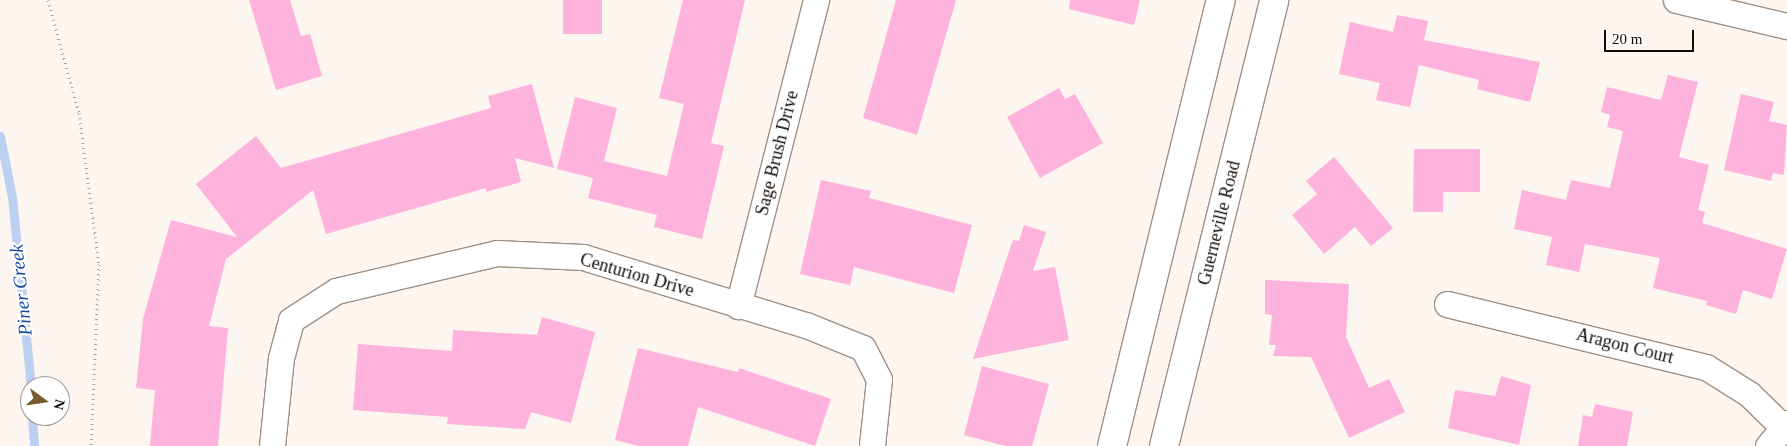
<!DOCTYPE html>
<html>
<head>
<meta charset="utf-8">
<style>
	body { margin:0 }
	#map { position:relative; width:1787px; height:446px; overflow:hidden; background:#fdf5ef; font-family:"Times New Roman",serif }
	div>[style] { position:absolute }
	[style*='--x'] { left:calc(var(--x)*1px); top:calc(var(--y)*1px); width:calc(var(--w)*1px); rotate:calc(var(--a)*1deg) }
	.stream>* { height:9px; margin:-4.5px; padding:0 4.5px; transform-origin:4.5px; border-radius:4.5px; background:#bdd0f1 }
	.building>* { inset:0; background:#fdb3dc; transform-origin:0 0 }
	.path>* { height:3px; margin-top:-1.5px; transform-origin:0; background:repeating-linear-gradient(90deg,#aba39e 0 1px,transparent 0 5px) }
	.roads { filter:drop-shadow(1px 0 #a09082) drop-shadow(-1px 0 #a09082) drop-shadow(0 1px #a09082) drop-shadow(0 -1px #a09082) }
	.minor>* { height:25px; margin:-12.5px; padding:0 12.5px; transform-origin:12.5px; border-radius:12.5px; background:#fff }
	.secondary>* { height:28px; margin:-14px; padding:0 14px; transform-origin:14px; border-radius:14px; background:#fff }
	span { translate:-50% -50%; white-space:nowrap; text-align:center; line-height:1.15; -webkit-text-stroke:4.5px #fff; paint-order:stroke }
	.street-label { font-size:18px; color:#100a06 }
	.water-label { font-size:19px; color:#1648a2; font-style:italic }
	.north { position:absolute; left:20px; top:376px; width:50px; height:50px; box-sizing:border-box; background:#fff; border:1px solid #9f9d9b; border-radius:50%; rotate:104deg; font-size:14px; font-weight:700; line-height:20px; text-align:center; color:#100a06 }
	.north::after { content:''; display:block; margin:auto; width:18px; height:22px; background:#785a2e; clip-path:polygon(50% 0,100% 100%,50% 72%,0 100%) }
	.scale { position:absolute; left:1604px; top:30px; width:90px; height:22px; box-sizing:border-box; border:2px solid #100a06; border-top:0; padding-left:6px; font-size:15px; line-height:18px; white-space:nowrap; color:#100a06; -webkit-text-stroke:4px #fff; paint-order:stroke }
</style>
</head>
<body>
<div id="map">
	<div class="stream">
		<i style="--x:0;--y:136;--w:62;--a:78.9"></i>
		<i style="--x:12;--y:197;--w:190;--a:84.3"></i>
		<i style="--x:32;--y:416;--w:30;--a:86"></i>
	</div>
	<div class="building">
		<i style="clip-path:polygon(249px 0,290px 0,301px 36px,310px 34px,322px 76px,276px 90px)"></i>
		<i style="left:563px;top:0;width:39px;height:34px"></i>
		<i style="clip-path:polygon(683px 0,745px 0,711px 143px,724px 146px,702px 239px,654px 227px,657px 215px,588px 198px,593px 178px,557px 169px,575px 97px,617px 108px,604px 161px,667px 176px,684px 104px,659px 98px)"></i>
		<i style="clip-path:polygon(896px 0,956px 0,917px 135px,863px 118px)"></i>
		<i style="clip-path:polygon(1070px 0,1140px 0,1134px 25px,1069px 9px)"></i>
		<i style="clip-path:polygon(1397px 15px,1428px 21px,1424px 40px,1540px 62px,1530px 102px,1477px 89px,1479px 80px,1419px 65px,1410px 107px,1376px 100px,1380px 83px,1339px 74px,1350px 22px,1393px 32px)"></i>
		<i style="clip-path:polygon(1668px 75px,1698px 82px,1679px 157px,1709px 165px,1698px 210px,1705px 212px,1702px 223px,1787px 249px,1772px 299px,1743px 290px,1736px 314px,1706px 305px,1707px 301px,1653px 288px,1660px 258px,1585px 244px,1579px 272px,1546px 265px,1552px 237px,1514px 229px,1522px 190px,1566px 200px,1571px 180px,1610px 188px,1623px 131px,1607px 127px,1610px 115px,1601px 112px,1607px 87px,1661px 100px)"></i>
		<i style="clip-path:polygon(532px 84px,554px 168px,515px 158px,521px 182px,486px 192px,486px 188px,326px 234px,313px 190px,226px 259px,209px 326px,228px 328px,218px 446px,150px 446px,155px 390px,136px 388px,143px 319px,171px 220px,237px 237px,196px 184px,256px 136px,281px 168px,491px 108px,488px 96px)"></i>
		<i style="clip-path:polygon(1059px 88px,1065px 99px,1075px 94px,1103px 143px,1040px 178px,1007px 117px)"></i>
		<i style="clip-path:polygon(1741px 94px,1774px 102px,1769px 121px,1787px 125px,1784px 175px,1773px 173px,1771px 181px,1724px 170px)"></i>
		<i style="clip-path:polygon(1414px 149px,1480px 149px,1480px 192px,1443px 192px,1443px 212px,1413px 212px)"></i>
		<i style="clip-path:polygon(1334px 157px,1393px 228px,1371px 246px,1355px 227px,1324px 254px,1292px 215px,1317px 194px,1306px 181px)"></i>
		<i style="clip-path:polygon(821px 180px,871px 191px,869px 198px,972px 225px,954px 293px,854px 267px,850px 285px,800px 274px)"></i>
		<i style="clip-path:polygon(1024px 225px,1046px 232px,1033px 271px,1055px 267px,1069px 340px,973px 359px,1013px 240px,1019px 241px)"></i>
		<i style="clip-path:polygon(1265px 280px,1349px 284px,1346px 337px,1369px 388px,1389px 379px,1405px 412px,1349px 438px,1311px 357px,1273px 356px,1276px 345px,1269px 345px,1272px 315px,1265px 314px)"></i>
		<i style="clip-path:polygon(542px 317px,595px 332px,571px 423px,531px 412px,525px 429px,447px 424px,448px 417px,353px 410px,358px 344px,452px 351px,453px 330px,537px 335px)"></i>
		<i style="clip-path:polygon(638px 348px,738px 372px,739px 368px,831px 399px,815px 446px,698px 407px,688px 446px,639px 446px,615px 440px)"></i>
		<i style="clip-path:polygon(982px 366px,1049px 384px,1032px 446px,1005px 446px,964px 435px)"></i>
		<i style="clip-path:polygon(1501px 376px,1531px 385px,1519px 445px,1448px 428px,1455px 390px,1495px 396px)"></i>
		<i style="clip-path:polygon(1595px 404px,1633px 412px,1627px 446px,1578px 446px,1583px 415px,1592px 417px)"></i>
	</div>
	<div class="path">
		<i style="--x:48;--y:0;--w:117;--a:74.7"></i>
		<i style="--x:79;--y:113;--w:152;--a:82.5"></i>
		<i style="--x:99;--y:264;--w:182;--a:92.5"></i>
	</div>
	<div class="roads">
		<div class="minor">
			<i style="--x:1676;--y:0;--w:114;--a:13.2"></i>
			<i style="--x:1447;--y:304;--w:267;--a:13.7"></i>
			<i style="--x:1706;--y:367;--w:51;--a:32.1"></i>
			<i style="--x:1749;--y:394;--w:53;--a:44.2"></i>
			<i style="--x:738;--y:306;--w:316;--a:-75.7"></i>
			<i style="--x:272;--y:446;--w:88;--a:-84.2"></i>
			<i style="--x:281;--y:358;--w:39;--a:-75"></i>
			<i style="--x:291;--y:320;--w:54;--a:-32.8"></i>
			<i style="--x:336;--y:291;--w:165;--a:-13.3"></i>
			<i style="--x:497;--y:253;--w:86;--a:2.7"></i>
			<i style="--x:583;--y:257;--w:233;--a:17"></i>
			<i style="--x:806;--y:325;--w:61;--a:22"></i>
			<i style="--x:863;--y:348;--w:35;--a:63"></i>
			<i style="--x:879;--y:379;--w:67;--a:96"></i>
			<i style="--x:1768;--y:446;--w:30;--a:-50"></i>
		</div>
		<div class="secondary">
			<i style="--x:1112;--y:446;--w:459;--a:-76.3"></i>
			<i style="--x:1164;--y:446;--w:459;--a:-76.1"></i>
		</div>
	</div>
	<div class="street-label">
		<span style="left:777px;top:153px;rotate:-76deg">Sage Brush Drive</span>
		<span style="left:1219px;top:223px;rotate:-76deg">Guerneville Road</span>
		<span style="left:637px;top:275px;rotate:16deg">Centurion Drive</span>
		<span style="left:1625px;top:346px;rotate:14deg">Aragon Court</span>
	</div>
	<div class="water-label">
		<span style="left:21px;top:290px;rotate:-96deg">Piner Creek</span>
	</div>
	<div class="north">N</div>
	<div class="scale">20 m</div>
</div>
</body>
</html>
